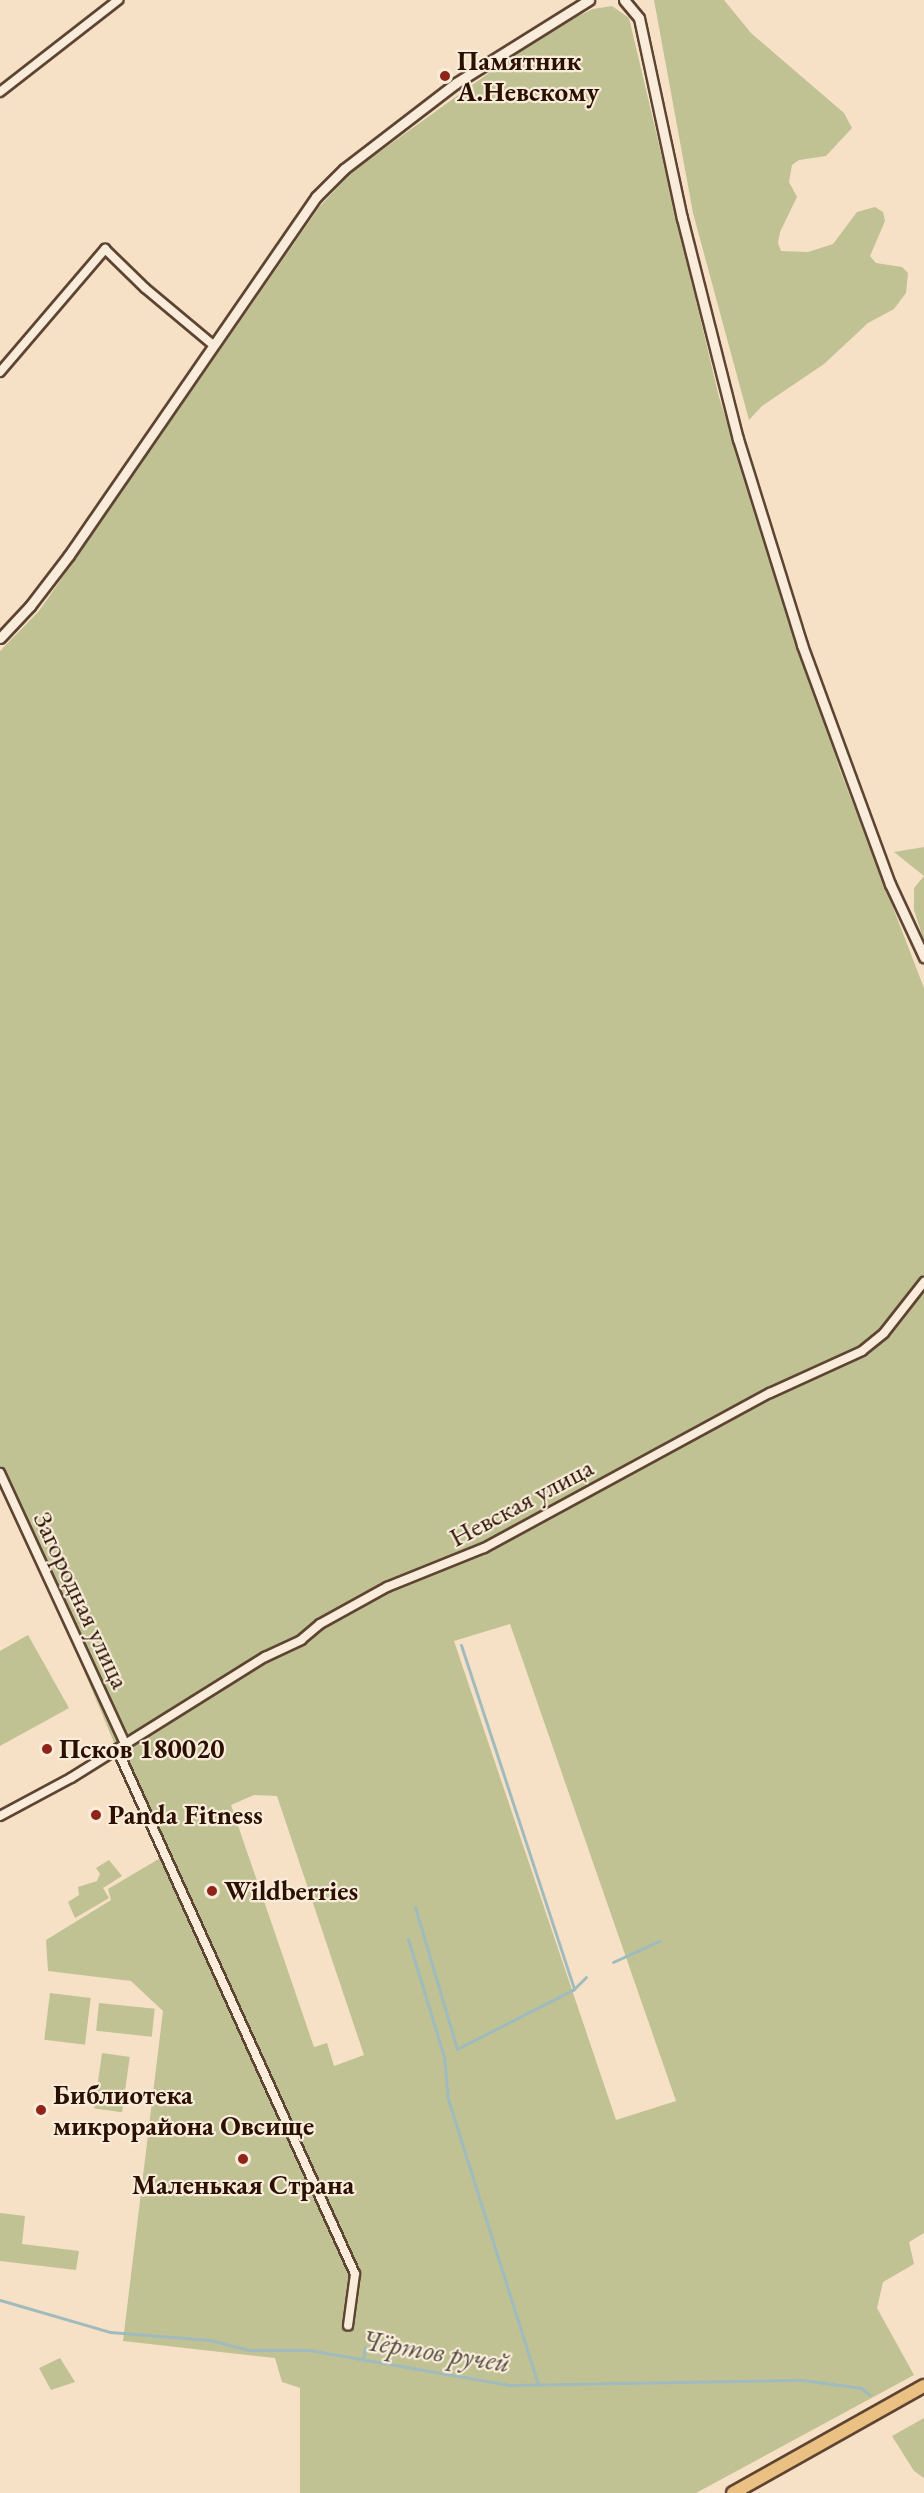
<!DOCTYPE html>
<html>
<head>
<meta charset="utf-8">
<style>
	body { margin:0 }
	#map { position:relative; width:924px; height:2493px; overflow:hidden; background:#f6e1c6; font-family:"EB Garamond",serif }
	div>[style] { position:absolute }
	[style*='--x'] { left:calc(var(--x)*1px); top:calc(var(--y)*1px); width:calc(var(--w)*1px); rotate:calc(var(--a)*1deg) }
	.green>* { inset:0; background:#c0c293; transform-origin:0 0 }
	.stream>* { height:3px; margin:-1.5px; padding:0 1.5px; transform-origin:1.5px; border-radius:1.5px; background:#a0bbbe }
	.roads { filter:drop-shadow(2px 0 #5e4432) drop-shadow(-2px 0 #5e4432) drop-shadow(0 2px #5e4432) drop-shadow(0 -2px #5e4432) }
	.minor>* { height:8px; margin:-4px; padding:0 4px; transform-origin:4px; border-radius:4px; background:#f9ecda }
	.tertiary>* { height:9px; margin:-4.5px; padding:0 4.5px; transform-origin:4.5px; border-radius:4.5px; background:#f9ecda }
	.trunk>* { height:12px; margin:-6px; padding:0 6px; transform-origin:6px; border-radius:6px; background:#ebc083 }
	.dots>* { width:16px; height:16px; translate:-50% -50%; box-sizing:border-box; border:3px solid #f9ecda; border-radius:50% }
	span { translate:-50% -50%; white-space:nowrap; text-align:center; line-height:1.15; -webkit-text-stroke:4.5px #f9ecda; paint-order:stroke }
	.poi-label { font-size:27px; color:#2b1000; font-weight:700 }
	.left { translate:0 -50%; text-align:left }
	.street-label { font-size:27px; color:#2b1000 }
	.water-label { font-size:28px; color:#544c42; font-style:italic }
</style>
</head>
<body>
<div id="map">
	<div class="green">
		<i style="clip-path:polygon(654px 0,724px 0,751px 33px,844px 113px,852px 128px,826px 156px,799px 160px,792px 165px,789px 182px,797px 197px,780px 232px,778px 243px,781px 251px,808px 252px,833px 244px,857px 212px,875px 207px,883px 212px,885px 221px,870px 256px,876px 263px,902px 267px,908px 273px,906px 293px,894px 309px,868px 323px,824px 364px,762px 406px,749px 420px,693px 213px)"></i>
		<i style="clip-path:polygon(evenodd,612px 6px,629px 18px,719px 397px,840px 770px,924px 988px,924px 2233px,909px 2242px,914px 2264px,883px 2282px,877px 2308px,914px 2375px,696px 2493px,300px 2493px,300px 2388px,282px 2382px,275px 2358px,123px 2341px,163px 2011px,131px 1981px,48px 1971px,46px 1940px,111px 1900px,108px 1889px,162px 1857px,48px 1585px,0 1489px,0 651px,39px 611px,320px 206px,353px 171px,550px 29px,593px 9px,612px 6px,510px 1624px,676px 2101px,616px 2120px,454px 1641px,510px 1624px,612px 6px,254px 1795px,277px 1796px,364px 2055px,334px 2066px,327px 2043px,314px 2047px,231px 1805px,254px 1795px)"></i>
		<i style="clip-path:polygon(924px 847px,924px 876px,894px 852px)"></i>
		<i style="clip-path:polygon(924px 876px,924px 941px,914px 910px,914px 888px)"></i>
		<i style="clip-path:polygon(28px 1635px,69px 1708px,0 1746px,0 1651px)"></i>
		<i style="clip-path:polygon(109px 1860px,122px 1876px,103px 1888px,109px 1898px,75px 1918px,68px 1902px,79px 1895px,78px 1887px,97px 1881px,100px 1874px,96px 1868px)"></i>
		<i style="left:50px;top:1993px;width:41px;height:47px;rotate:7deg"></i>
		<i style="left:99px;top:2003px;width:56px;height:28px;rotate:6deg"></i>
		<i style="left:102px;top:2053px;width:28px;height:56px;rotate:8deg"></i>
		<i style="clip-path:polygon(0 2213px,25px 2216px,22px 2244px,79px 2251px,76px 2270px,0 2261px)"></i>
		<i style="clip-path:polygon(60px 2358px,75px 2382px,51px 2390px,39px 2368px)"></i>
		<i style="clip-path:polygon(924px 2418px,924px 2478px,914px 2471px,892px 2436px)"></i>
	</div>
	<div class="stream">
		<i style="--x:461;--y:1645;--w:362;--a:71.8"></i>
		<i style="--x:415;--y:1907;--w:148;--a:73.5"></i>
		<i style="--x:457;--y:2049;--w:131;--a:-27.1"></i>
		<i style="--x:574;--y:1989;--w:17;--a:-45"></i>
		<i style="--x:408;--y:1939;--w:123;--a:73"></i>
		<i style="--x:444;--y:2057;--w:42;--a:84.6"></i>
		<i style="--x:448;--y:2099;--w:300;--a:72.5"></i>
		<i style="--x:613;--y:1962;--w:51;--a:-24.5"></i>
		<i style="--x:0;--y:2300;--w:115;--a:16.2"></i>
		<i style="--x:110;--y:2332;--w:100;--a:4.6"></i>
		<i style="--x:210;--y:2340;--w:40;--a:14.4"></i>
		<i style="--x:249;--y:2350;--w:60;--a:0"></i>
		<i style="--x:309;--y:2350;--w:204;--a:9.9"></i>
		<i style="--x:510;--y:2385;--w:293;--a:-1"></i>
		<i style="--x:803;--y:2380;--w:59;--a:7.9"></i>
		<i style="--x:861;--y:2388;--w:11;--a:38"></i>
		<i style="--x:363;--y:2360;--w:13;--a:-81"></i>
	</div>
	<div class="roads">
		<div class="minor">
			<i style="--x:0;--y:92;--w:150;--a:-37.9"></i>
			<i style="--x:0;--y:372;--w:162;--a:-49.5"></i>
			<i style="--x:105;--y:249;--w:56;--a:44.3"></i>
			<i style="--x:145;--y:288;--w:87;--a:39.9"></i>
			<i style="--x:0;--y:1473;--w:298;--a:65.2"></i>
			<i style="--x:117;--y:1749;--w:576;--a:65.61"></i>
			<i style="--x:355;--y:2274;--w:52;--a:97.7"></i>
			<i style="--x:0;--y:1816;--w:81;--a:-28.2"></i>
			<i style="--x:71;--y:1778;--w:229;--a:-32"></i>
			<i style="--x:265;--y:1657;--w:40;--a:-25"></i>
			<i style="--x:301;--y:1640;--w:25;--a:-40"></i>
			<i style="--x:320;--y:1624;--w:77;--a:-28.9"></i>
			<i style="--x:387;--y:1587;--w:105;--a:-21.9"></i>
			<i style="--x:484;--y:1548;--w:325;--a:-28.5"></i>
			<i style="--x:770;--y:1393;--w:101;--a:-24.5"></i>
			<i style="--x:862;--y:1351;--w:28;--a:-39"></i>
			<i style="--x:884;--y:1333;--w:65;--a:-51.9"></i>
		</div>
		<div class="tertiary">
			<i style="--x:624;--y:0;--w:23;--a:50"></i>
			<i style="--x:639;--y:18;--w:205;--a:77.9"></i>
			<i style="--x:682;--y:218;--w:228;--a:75.8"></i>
			<i style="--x:738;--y:439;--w:216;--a:72.7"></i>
			<i style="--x:802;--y:645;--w:255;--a:69.8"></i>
			<i style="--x:890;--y:884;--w:81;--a:65"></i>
			<i style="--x:0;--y:638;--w:44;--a:-46.8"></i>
			<i style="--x:30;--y:606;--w:64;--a:-52.6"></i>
			<i style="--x:69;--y:555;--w:435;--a:-55.4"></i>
			<i style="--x:316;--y:197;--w:40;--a:-45"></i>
			<i style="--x:344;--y:169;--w:141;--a:-37.5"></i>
			<i style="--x:456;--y:83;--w:157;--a:-32"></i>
		</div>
		<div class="trunk">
			<i style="--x:733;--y:2493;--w:219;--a:-29.3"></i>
		</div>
	</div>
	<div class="dots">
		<i style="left:445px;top:76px;background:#8f2418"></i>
		<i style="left:47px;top:1749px;background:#8f2418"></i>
		<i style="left:96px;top:1815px;background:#8f2418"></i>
		<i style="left:212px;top:1891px;background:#8f2418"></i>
		<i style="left:41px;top:2110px;background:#8f2418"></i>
		<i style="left:243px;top:2159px;background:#8f2418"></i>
	</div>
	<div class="poi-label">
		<span class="left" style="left:457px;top:76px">Памятник<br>А.Невскому</span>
		<span class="left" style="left:59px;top:1749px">Псков 180020</span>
		<span class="left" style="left:108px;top:1815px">Panda Fitness</span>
		<span class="left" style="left:224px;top:1891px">Wildberries</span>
		<span class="left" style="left:53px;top:2110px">Библиотека<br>микрорайона Овсище</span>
		<span style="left:243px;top:2185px">Маленькая Страна</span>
	</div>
	<div class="street-label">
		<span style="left:521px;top:1502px;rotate:-28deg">Невская улица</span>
		<span style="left:82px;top:1600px;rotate:65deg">Загородная улица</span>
	</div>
	<div class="water-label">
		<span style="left:436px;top:2351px;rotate:9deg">Чёртов ручей</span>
	</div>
</div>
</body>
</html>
